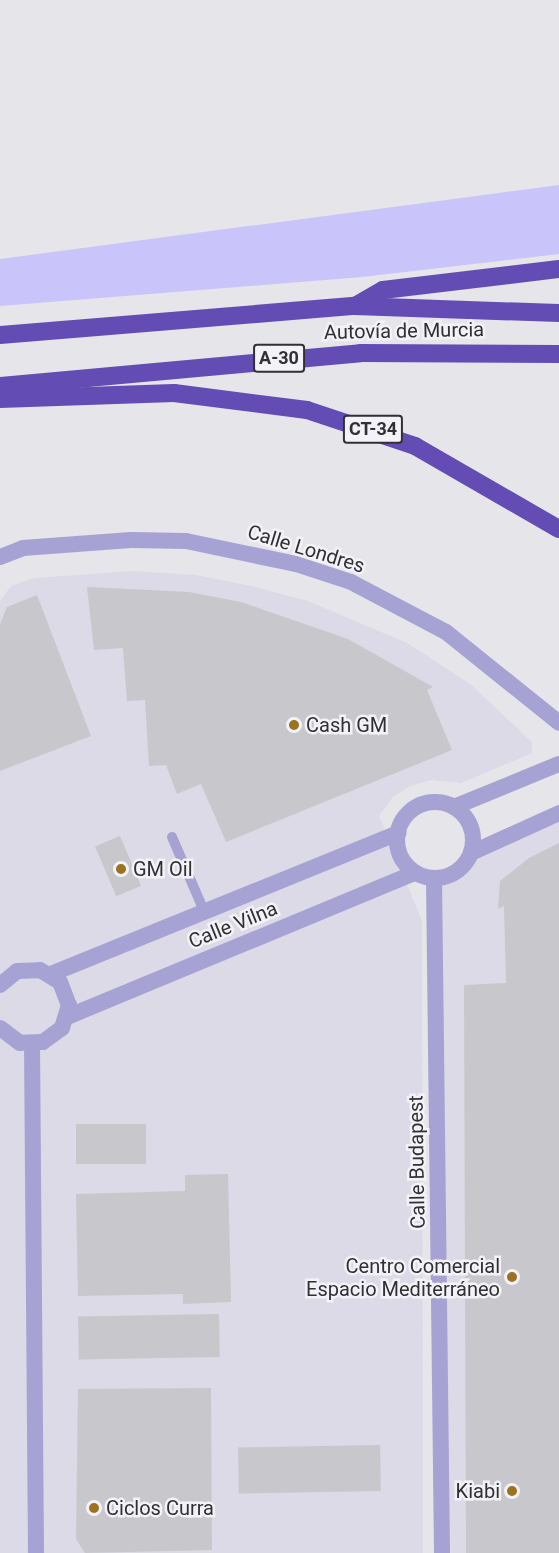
<!DOCTYPE html>
<html>
<head>
<meta charset="utf-8">
<style>
	body { margin:0 }
	#map { position:relative; width:559px; height:1553px; overflow:hidden; background:#e5e5ea; font-family:Roboto,sans-serif }
	div>[style] { position:absolute }
	[style*='--x'] { left:calc(var(--x)*1px); top:calc(var(--y)*1px); width:calc(var(--w)*1px); rotate:calc(var(--a)*1deg) }
	.built>* { inset:0; background:#dbdae6 }
	.green>* { inset:0; background:#c9c4f9 }
	.building>* { inset:0; background:#c7c7cc; transform-origin:0 0 }
	.service>* { height:10px; margin:-5px; padding:0 5px; transform-origin:5px; border-radius:5px; background:#a6a2d3 }
	.minor>* { height:16px; margin:-8px; padding:0 8px; transform-origin:8px; border-radius:8px; background:#a6a2d3 }
	.minor>.ring { margin:-8px; padding:0; box-sizing:content-box; background:none; border:16px solid #a6a2d3; border-radius:50% }
	.motorway>* { height:18px; margin:-9px; padding:0 9px; transform-origin:9px; border-radius:9px; background:#634db4 }
	.dots>* { width:16px; height:16px; translate:-50% -50%; box-sizing:border-box; border:3px solid #f3f2f8; border-radius:50% }
	span { translate:-50% -50%; white-space:nowrap; text-align:center; line-height:1.15; -webkit-text-stroke:5px #f3f2f8; paint-order:stroke }
	.shield-label span { padding:2px 4px; background:#f3f2f8; border:2px solid; border-radius:4px; -webkit-text-stroke-width:0 }
	.shield-label { font-size:18px; color:#313133; font-weight:700 }
	.street-label { font-size:20px; color:#313133 }
	.poi-label { font-size:20px; color:#313133 }
	.left { translate:0 -50%; text-align:left }
	.right { translate:-100% -50%; text-align:right }
</style>
</head>
<body>
<div id="map">
	<div class="built">
		<i style="clip-path:polygon(133px 571px,196px 575px,251px 586px,308px 601px,407px 643px,470px 684px,532px 742px,532px 753px,461px 783px,431px 780px,410px 786px,392px 798px,379px 816px,422px 921px,423px 1553px,0 1553px,0 601px,11px 586px,34px 578px)"></i>
		<i style="clip-path:polygon(559px 813px,559px 1553px,442px 1553px,434px 878px,460px 869px,471px 853px)"></i>
	</div>
	<div class="green">
		<i style="clip-path:polygon(559px 185px,559px 254px,362px 277px,0 306px,0 259px)"></i>
	</div>
	<div class="building">
		<i style="clip-path:polygon(87px 587px,189px 592px,241px 602px,348px 639px,433px 687px,427px 690px,452px 750px,226px 842px,201px 784px,177px 794px,166px 765px,149px 766px,145px 700px,127px 701px,123px 648px,94px 650px)"></i>
		<i style="clip-path:polygon(37px 595px,91px 736px,0 771px,0 624px,7px 607px)"></i>
		<i style="left:120px;top:836px;width:54px;height:27px;rotate:67deg"></i>
		<i style="clip-path:polygon(559px 843px,559px 1553px,466px 1553px,464px 985px,506px 983px,504px 906px,498px 909px,500px 881px,529px 858px)"></i>
		<i style="left:76px;top:1124px;width:70px;height:40px"></i>
		<i style="clip-path:polygon(228px 1174px,231px 1302px,183px 1304px,183px 1294px,78px 1296px,76px 1194px,185px 1191px,185px 1175px)"></i>
		<i style="left:219px;top:1314px;width:43px;height:141px;rotate:89deg"></i>
		<i style="clip-path:polygon(211px 1388px,212px 1550px,85px 1553px,76px 1539px,78px 1389px)"></i>
		<i style="left:380px;top:1445px;width:46px;height:142px;rotate:89deg"></i>
	</div>
	<div class="service">
		<i style="--x:172;--y:837;--w:81;--a:66.6"></i>
	</div>
	<div class="minor">
		<i style="--x:0;--y:557;--w:25;--a:-21"></i>
		<i style="--x:23;--y:548;--w:108;--a:-4.2"></i>
		<i style="--x:131;--y:540;--w:55;--a:1"></i>
		<i style="--x:186;--y:541;--w:112;--a:11.8"></i>
		<i style="--x:296;--y:564;--w:58;--a:18.1"></i>
		<i style="--x:351;--y:582;--w:107;--a:27.8"></i>
		<i style="--x:446;--y:632;--w:145;--a:38.8"></i>
		<i class="ring" style="left:397px;top:802px;width:60px;height:60px"></i>
		<i style="--x:454;--y:807;--w:113;--a:-22.3"></i>
		<i style="--x:471;--y:853;--w:97;--a:-24.4"></i>
		<i style="--x:434;--y:878;--w:675;--a:89.32"></i>
		<i style="--x:51;--y:974;--w:375;--a:-22.1"></i>
		<i style="--x:0;--y:985;--w:22;--a:-39"></i>
		<i style="--x:17;--y:971;--w:23;--a:-2"></i>
		<i style="--x:40;--y:970;--w:23;--a:31"></i>
		<i style="--x:60;--y:982;--w:25;--a:69"></i>
		<i style="--x:69;--y:1005;--w:24;--a:107"></i>
		<i style="--x:62;--y:1028;--w:24;--a:144"></i>
		<i style="--x:43;--y:1042;--w:23;--a:178"></i>
		<i style="--x:20;--y:1043;--w:25;--a:-143"></i>
		<i style="--x:67;--y:1017;--w:377;--a:-22.5"></i>
		<i style="--x:32;--y:1044;--w:509;--a:89.55"></i>
	</div>
	<div class="motorway">
		<i style="--x:355;--y:306;--w:32;--a:-30"></i>
		<i style="--x:383;--y:290;--w:177;--a:-6.8"></i>
		<i style="--x:0;--y:335;--w:356;--a:-4.7"></i>
		<i style="--x:355;--y:306;--w:204;--a:2"></i>
		<i style="--x:0;--y:386;--w:362;--a:-5.2"></i>
		<i style="--x:360;--y:353;--w:199;--a:0.3"></i>
		<i style="--x:0;--y:399;--w:174;--a:-2"></i>
		<i style="--x:174;--y:393;--w:134;--a:7.3"></i>
		<i style="--x:307;--y:410;--w:114;--a:18.4"></i>
		<i style="--x:415;--y:446;--w:166;--a:30"></i>
	</div>
	<div class="dots">
		<i style="left:294px;top:725px;background:#9c711f"></i>
		<i style="left:121px;top:869px;background:#9c711f"></i>
		<i style="left:512px;top:1277px;background:#9c711f"></i>
		<i style="left:512px;top:1491px;background:#9c711f"></i>
		<i style="left:94px;top:1508px;background:#9c711f"></i>
	</div>
	<div class="shield-label">
		<span style="left:279px;top:358px">A-30</span>
		<span style="left:373px;top:429px">CT-34</span>
	</div>
	<div class="street-label">
		<span style="left:404px;top:331px;rotate:-1deg">Autovía de Murcia</span>
		<span style="left:306px;top:549px;rotate:17deg">Calle Londres</span>
		<span style="left:233px;top:925px;rotate:-22deg">Calle Vilna</span>
		<span style="left:417px;top:1162px;rotate:-91deg">Calle Budapest</span>
	</div>
	<div class="poi-label">
		<span class="left" style="left:306px;top:725px">Cash GM</span>
		<span class="left" style="left:133px;top:869px">GM Oil</span>
		<span class="right" style="left:500px;top:1278px">Centro Comercial<br>Espacio Mediterráneo</span>
		<span class="right" style="left:500px;top:1491px">Kiabi</span>
		<span class="left" style="left:106px;top:1508px">Ciclos Curra</span>
	</div>
</div>
</body>
</html>
